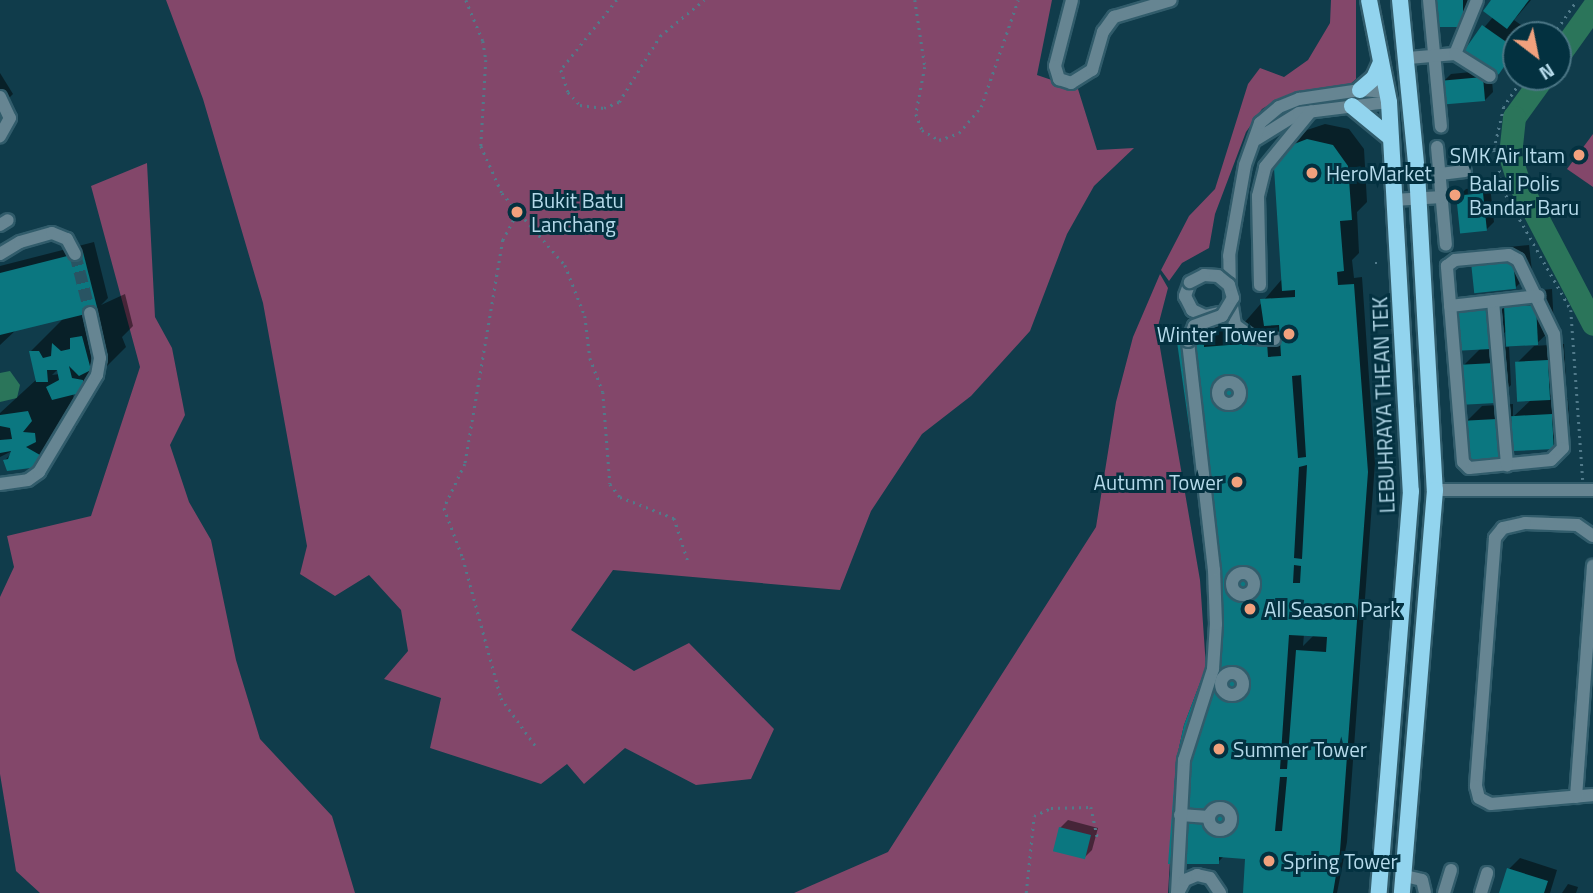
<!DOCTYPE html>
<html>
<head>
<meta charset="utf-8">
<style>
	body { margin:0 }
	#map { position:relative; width:1593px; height:893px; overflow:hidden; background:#103c4b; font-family:"Titillium Web",sans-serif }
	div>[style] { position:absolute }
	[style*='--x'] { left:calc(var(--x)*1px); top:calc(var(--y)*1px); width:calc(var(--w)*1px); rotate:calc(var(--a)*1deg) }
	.green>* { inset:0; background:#83476a }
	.water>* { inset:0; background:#2b755a }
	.shadow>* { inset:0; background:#0007 }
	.river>* { height:23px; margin:-11.5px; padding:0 11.5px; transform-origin:11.5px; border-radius:11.5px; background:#2b755a }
	.building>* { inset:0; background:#0b7780; transform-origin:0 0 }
	.minor-tunnel>* { height:12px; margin-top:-6px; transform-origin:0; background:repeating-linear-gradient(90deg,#295463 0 12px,transparent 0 18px) }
	.path>* { height:2.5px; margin-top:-1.25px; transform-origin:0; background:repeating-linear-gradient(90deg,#517a8a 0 2px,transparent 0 7px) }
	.roads { filter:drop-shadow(2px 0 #315c6b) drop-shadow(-2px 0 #315c6b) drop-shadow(0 2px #315c6b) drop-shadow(0 -2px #315c6b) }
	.minor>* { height:12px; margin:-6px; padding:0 6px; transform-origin:6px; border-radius:6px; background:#668592 }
	.minor>.ring { margin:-6px; padding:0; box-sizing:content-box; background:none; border:12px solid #668592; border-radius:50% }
	.major>* { height:16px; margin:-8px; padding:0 8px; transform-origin:8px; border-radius:8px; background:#92d4ee }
	.bridges { filter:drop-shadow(2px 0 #315c6b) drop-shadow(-2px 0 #315c6b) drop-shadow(0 2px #315c6b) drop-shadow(0 -2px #315c6b) }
	.minor-bridge>* { height:12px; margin:-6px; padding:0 6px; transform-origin:6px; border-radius:6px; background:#668592 }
	.dots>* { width:19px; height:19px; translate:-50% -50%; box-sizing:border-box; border:4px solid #033140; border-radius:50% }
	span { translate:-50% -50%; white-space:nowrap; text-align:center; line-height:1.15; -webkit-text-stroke:6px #033140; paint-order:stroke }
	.poi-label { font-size:21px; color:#b5daea }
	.right { translate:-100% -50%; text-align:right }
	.left { translate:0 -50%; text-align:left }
	.street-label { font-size:21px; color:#b5daea }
	.north { position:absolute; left:1502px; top:21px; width:70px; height:70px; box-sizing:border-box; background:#033140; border:2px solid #4a7584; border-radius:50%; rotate:148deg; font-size:19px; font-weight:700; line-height:28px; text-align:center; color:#b5daea }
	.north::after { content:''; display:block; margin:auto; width:24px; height:32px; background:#f1a17d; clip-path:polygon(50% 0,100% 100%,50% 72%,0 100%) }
</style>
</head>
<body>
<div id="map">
	<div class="green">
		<i style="clip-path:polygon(166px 0,1052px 0,1037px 75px,1078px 89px,1097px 150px,1134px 148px,1094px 186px,1067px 234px,1030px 331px,971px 396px,922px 434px,871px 511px,840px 590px,613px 570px,571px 630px,634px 671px,689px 643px,774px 729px,751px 779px,696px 785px,625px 748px,584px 784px,567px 764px,541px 784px,430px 748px,441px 698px,384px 679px,408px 651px,401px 610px,369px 575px,335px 596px,300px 574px,307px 546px,263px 303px,203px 99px)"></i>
		<i style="clip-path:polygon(1331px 0,1356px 0,1356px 79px,1347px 87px,1280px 98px,1262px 109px,1246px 132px,1215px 214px,1209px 248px,1182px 263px,1169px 281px,1161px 270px,1189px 216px,1215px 189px,1248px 84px,1260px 68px,1284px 77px,1308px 60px,1330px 23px)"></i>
		<i style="clip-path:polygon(1593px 134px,1593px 187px,1567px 169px)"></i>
		<i style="clip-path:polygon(147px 163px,155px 317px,172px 348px,185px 415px,170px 445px,189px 502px,211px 540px,236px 660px,260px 739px,332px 816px,355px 893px,40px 893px,16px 871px,0 774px,0 597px,14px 567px,7px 536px,91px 516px,140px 367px,91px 186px)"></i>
		<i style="clip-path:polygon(1160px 274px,1168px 288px,1157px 330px,1200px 580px,1206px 667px,1184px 725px,1176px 761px,1168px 893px,794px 893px,888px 852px,1096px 527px,1116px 402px,1133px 337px)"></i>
	</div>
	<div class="water">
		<i style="clip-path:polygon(10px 371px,20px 385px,17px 398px,0 402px,0 373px)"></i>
	</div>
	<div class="shadow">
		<i style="clip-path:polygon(1432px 0,1480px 0,1463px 22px)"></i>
		<i style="clip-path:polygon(1493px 0,1531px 0,1514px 20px,1531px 32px,1516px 35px,1516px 52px,1497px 72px,1466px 49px,1493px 17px)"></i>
		<i style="clip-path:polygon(1491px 70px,1493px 92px,1485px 100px,1443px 82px,1451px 74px)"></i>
		<i style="clip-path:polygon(0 73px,13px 94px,0 107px)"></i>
		<i style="clip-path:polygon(evenodd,1325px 124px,1349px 129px,1364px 149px,1367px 202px,1357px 212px,1359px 253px,1352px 260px,1354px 278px,1362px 277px,1375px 463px,1347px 842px,1337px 893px,1245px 893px,1249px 857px,1225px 855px,1218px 862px,1208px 667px,1213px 581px,1179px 343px,1195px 327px,1219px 323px,1220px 331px,1238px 330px,1283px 278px,1290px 147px,1307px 130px,1325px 124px,1304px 634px,1314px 635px,1303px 646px,1304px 634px)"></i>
		<i style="clip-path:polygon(1490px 186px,1494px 222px,1486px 230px,1458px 197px,1466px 189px)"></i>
		<i style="clip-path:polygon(evenodd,94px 242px,108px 298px,101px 305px,125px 294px,133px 326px,122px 337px,126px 347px,83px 390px,73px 393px,74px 402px,66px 410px,77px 416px,77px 426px,38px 465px,5px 460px,16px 449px,0 457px,0 413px,37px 379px,31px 351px,65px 317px,16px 330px,0 345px,0 266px,94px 242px,58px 369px,60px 374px,52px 375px,58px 369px)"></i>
		<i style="clip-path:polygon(1529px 245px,1532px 271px,1515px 288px,1473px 265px,1490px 249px)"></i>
		<i style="clip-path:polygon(evenodd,1552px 289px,1554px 327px,1534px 346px,1564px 344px,1566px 382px,1547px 400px,1568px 399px,1570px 431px,1553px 447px,1515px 441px,1498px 457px,1466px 422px,1482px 406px,1513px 404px,1513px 417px,1531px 400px,1517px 363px,1537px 343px,1509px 346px,1511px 385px,1495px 401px,1463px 366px,1480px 349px,1458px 313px,1474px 297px,1504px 294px,1505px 309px,1522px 292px,1552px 289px,1507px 330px,1509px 347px,1489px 349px,1507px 330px)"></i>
		<i style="clip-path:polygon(1068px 820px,1098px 828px,1092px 850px,1084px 858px,1060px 828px)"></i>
		<i style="clip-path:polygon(1520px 858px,1557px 870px,1550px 893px,1501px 893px,1509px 869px)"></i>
		<i style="clip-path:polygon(1568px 884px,1578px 887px,1576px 893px,1562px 893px)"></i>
	</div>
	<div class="river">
		<i style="--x:1558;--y:56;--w:60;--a:-54.5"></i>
		<i style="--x:1543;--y:77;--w:49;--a:125.9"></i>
		<i style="--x:1514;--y:117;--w:39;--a:96"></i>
		<i style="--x:1510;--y:156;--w:28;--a:72"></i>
		<i style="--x:1519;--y:183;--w:159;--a:62.3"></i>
	</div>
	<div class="building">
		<i style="left:1431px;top:0;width:32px;height:27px"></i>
		<i style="clip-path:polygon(1491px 0,1529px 0,1507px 29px,1483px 11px)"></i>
		<i style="left:1482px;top:25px;width:42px;height:31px;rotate:35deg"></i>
		<i style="left:1483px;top:77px;width:24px;height:42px;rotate:85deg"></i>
		<i style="clip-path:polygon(evenodd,1307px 139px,1333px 145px,1348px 166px,1352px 220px,1340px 221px,1344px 271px,1337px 272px,1338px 285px,1354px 284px,1368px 472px,1340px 851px,1333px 893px,1243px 893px,1245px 859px,1219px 857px,1219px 864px,1168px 864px,1176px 761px,1184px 725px,1206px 667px,1211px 581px,1177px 342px,1204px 339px,1204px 347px,1267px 342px,1268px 357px,1281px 356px,1279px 325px,1264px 326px,1260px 299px,1295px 297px,1295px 290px,1282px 291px,1274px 168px,1289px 146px,1307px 139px,1301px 375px,1306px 457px,1298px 458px,1292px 376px,1301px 375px,1307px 139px,1307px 465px,1302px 559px,1294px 558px,1299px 467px,1307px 465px,1307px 139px,1294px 565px,1301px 566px,1300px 583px,1293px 583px,1294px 565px,1307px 139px,1289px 635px,1327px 637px,1326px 652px,1296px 650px,1287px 769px,1280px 769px,1289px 635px,1307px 139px,1280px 777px,1287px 777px,1282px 831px,1275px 831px,1280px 777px)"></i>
		<i style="left:1483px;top:193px;width:38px;height:27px;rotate:84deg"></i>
		<i style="clip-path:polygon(83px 252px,98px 311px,0 335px,0 273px)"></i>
		<i style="left:1513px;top:260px;width:29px;height:42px;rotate:84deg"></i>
		<i style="left:1536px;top:305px;width:40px;height:32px;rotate:87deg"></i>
		<i style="left:1489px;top:309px;width:40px;height:33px;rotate:87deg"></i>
		<i style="clip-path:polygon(82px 336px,91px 370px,79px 376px,69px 366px,72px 378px,83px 380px,84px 392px,52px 400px,46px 387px,59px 380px,57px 370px,47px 370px,48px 382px,36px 382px,29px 351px,39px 351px,43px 358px,51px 356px,52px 343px,61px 351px,70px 349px,70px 338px)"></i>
		<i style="left:1548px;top:360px;width:40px;height:33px;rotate:87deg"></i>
		<i style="left:1494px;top:363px;width:40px;height:33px;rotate:87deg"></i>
		<i style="clip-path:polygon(28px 411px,32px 421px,23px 432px,35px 433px,36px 442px,26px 447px,40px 455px,39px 467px,7px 471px,3px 460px,8px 459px,11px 451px,0 453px,0 440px,12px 439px,10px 428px,0 426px,0 415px)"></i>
		<i style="left:1552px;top:414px;width:35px;height:41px;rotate:87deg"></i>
		<i style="left:1497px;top:419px;width:40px;height:33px;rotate:87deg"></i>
		<i style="left:1059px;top:827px;width:33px;height:25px;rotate:14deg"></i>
		<i style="clip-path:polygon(1507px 868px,1548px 881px,1544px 893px,1499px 893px)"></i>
	</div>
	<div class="minor-tunnel">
		<i style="--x:75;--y:254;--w:61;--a:75.7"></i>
	</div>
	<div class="path">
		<i style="--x:466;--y:0;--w:44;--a:67.5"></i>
		<i style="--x:483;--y:41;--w:19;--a:81"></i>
		<i style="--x:486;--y:60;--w:86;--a:93.3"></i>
		<i style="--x:481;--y:146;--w:51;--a:65.9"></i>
		<i style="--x:502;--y:193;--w:96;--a:48.8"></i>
		<i style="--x:565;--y:265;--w:55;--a:68.6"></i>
		<i style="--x:585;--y:316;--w:42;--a:83.2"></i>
		<i style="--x:590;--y:358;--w:36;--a:69"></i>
		<i style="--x:603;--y:392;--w:92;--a:85.6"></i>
		<i style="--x:610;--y:484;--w:16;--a:52"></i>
		<i style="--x:620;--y:497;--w:58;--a:21.3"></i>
		<i style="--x:674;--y:518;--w:45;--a:72"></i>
		<i style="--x:617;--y:0;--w:90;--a:128.7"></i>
		<i style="--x:561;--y:70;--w:23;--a:72"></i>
		<i style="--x:568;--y:92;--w:18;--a:47"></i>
		<i style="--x:580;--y:105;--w:24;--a:7"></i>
		<i style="--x:604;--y:108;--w:16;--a:-22"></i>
		<i style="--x:619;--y:102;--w:78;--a:-58.2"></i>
		<i style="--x:660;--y:36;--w:57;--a:-39.3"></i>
		<i style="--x:915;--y:0;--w:68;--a:81.5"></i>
		<i style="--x:925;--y:67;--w:48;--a:100.8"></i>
		<i style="--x:916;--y:114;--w:17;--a:69"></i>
		<i style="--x:922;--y:130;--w:20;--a:30"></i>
		<i style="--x:939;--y:140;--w:21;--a:-19"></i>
		<i style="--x:959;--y:133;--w:34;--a:-50"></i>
		<i style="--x:981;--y:107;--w:113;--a:-70.9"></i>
		<i style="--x:1553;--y:35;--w:42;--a:-55.6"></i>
		<i style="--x:1524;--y:77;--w:36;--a:124"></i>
		<i style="--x:1504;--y:107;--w:44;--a:103.1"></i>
		<i style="--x:1494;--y:150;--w:47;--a:75.1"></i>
		<i style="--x:1506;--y:195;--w:132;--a:60.5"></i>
		<i style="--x:1571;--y:310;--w:170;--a:86"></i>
		<i style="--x:517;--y:214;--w:30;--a:118"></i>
		<i style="--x:503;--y:240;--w:227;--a:99.6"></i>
		<i style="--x:465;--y:464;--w:49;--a:115.5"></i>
		<i style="--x:444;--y:508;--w:53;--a:69.2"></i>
		<i style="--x:463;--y:558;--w:145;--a:74.8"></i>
		<i style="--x:501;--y:698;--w:62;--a:54.2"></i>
		<i style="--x:1375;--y:263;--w:6;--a:0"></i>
		<i style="--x:1026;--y:893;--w:77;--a:-84.1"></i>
		<i style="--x:1034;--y:816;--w:19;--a:-25"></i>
		<i style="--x:1051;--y:808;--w:40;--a:-1.4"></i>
		<i style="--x:1091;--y:807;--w:34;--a:78"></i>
	</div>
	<div class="roads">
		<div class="minor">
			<i style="--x:1072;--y:0;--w:68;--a:104.4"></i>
			<i style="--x:1055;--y:66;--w:14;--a:73"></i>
			<i style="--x:1059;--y:79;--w:13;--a:18"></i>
			<i style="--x:1071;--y:83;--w:25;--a:-32"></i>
			<i style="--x:1092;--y:70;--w:40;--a:-74"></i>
			<i style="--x:1103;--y:32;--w:19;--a:-54"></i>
			<i style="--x:1114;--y:17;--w:59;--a:-16.6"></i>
			<i style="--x:1429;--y:0;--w:127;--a:84.6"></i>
			<i style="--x:1455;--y:54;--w:58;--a:-67.8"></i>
			<i style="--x:1408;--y:58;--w:47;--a:-4.9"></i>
			<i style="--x:1455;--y:54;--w:41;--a:32.2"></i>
			<i style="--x:0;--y:97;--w:23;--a:65"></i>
			<i style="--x:10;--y:118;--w:21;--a:119"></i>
			<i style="--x:1257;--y:139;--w:49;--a:-31.8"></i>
			<i style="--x:1299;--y:113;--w:91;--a:-7"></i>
			<i style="--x:1437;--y:147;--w:98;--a:84.8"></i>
			<i style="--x:1440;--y:174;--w:25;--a:-7"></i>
			<i style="--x:1394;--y:200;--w:48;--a:-3.6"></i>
			<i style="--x:0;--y:225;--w:9;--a:-32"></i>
			<i style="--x:0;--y:254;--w:23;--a:-31"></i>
			<i style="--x:20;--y:242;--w:33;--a:-16"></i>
			<i style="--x:52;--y:233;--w:16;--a:22"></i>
			<i style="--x:67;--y:239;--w:17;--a:62"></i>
			<i style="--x:1509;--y:255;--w:10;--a:29"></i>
			<i style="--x:1518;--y:260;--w:82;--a:64.1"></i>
			<i style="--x:1554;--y:334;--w:114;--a:85.5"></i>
			<i style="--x:1563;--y:448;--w:17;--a:135"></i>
			<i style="--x:1551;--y:460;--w:82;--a:174.4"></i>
			<i style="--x:1469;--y:468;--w:8;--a:-135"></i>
			<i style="--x:1463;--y:462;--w:197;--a:-94.7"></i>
			<i style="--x:1447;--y:266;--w:10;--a:-37"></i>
			<i style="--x:1455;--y:260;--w:54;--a:-5.3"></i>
			<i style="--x:1190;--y:282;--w:15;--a:110"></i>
			<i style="--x:1185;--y:296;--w:16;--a:63"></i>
			<i style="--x:1192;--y:310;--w:14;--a:25"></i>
			<i style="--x:1205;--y:316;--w:14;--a:-12"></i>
			<i style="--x:1260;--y:285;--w:89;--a:-91.3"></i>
			<i style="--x:1258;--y:196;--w:30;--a:-76"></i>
			<i style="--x:1265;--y:167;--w:72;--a:-50.6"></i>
			<i style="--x:1493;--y:301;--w:165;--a:85.1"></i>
			<i style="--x:1450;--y:306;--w:89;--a:-6.5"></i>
			<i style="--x:1274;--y:339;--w:21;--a:-177"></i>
			<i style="--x:1253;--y:338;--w:22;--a:-144"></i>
			<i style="--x:1235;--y:325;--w:30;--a:-99"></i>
			<i style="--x:1230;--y:295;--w:39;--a:-91"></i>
			<i style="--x:1229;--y:256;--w:92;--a:-80"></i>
			<i style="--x:1245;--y:165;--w:45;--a:-70.3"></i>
			<i style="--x:1260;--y:123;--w:25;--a:-40"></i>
			<i style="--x:1279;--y:107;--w:22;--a:-22"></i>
			<i style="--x:1299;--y:99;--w:62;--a:-8.4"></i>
			<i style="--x:1360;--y:90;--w:28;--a:4"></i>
			<i class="ring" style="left:1218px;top:382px;width:10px;height:10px"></i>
			<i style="--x:0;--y:484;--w:28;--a:-8"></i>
			<i style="--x:28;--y:480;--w:14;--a:-36"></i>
			<i style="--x:39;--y:472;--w:113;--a:-59.1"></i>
			<i style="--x:97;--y:375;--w:17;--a:-80"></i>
			<i style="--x:100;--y:358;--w:46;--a:-102.5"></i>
			<i style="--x:1435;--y:490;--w:158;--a:0"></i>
			<i style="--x:1593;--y:536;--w:19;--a:-145"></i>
			<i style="--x:1577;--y:525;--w:52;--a:-177.8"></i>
			<i style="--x:1525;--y:523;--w:23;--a:167"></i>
			<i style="--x:1503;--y:528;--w:13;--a:129"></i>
			<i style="--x:1495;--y:538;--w:249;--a:94.4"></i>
			<i style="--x:1476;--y:786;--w:12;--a:76"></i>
			<i style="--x:1479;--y:798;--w:13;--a:27"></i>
			<i style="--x:1491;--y:804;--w:102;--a:-5"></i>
			<i class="ring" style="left:1232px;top:573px;width:10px;height:10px"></i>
			<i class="ring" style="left:1221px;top:673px;width:10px;height:10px"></i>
			<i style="--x:1576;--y:797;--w:232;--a:-85.8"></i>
			<i class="ring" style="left:1209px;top:808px;width:10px;height:10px"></i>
			<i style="--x:1180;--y:815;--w:29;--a:4"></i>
			<i style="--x:1405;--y:876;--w:17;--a:13"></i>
			<i style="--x:1422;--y:880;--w:13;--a:77"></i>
			<i style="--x:1177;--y:893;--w:133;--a:-87"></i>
			<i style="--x:1184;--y:760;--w:96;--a:-72.3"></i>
			<i style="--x:1213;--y:669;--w:45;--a:-86.2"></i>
			<i style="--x:1216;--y:624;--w:54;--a:-92.1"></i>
			<i style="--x:1214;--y:570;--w:230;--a:-96.5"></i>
			<i style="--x:1178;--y:893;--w:15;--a:-62"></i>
			<i style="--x:1185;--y:880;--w:13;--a:-23"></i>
			<i style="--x:1197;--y:875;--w:13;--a:13"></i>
			<i style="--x:1210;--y:878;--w:18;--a:56"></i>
			<i style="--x:1444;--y:893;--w:24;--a:-73"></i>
			<i style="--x:1481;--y:893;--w:21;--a:-73"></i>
		</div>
		<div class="major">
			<i style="--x:1369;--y:0;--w:104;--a:78.9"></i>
			<i style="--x:1389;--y:102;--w:390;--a:86.8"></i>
			<i style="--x:1411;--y:491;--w:403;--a:94.6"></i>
			<i style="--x:1400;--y:0;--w:173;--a:84.4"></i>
			<i style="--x:1417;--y:172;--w:319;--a:86.8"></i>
			<i style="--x:1435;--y:490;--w:404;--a:94.7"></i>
			<i style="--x:1360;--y:90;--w:18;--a:-41"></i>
			<i style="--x:1374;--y:78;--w:17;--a:-66"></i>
			<i style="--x:1352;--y:106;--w:50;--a:39.4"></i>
		</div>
	</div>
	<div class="bridges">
		<div class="minor-bridge">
			<i style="--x:1188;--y:341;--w:16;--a:-68"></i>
			<i style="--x:1194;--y:326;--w:30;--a:-20"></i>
			<i style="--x:1222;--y:316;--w:21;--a:-59"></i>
			<i style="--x:1233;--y:298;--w:14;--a:-107"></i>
			<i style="--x:1229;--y:285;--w:14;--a:-141"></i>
			<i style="--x:1218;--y:276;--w:14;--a:-176"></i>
			<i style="--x:1204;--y:275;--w:16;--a:153"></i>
		</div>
	</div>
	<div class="dots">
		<i style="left:1579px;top:155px;background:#f1a17d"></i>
		<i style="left:1312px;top:173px;background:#f1a17d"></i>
		<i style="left:1455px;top:195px;background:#f1a17d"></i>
		<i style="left:517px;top:212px;background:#f1a17d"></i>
		<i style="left:1289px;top:334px;background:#f1a17d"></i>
		<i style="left:1237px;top:482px;background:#f1a17d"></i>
		<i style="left:1250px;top:609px;background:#f1a17d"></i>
		<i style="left:1219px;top:749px;background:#f1a17d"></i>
		<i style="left:1269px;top:861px;background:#f1a17d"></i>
	</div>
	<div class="poi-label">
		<span class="right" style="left:1565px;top:155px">SMK Air Itam</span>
		<span class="left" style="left:1326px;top:173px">HeroMarket</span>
		<span class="left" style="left:1469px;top:195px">Balai Polis<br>Bandar Baru</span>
		<span class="left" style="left:531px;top:212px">Bukit Batu<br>Lanchang</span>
		<span class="right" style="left:1275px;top:334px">Winter Tower</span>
		<span class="right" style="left:1223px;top:482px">Autumn Tower</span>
		<span class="left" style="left:1264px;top:609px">All Season Park</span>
		<span class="left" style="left:1233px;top:749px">Summer Tower</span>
		<span class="left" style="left:1283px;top:861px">Spring Tower</span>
	</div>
	<div class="street-label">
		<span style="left:1383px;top:405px;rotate:-92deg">LEBUHRAYA THEAN TEK</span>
	</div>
	<div class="north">N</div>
</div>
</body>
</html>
